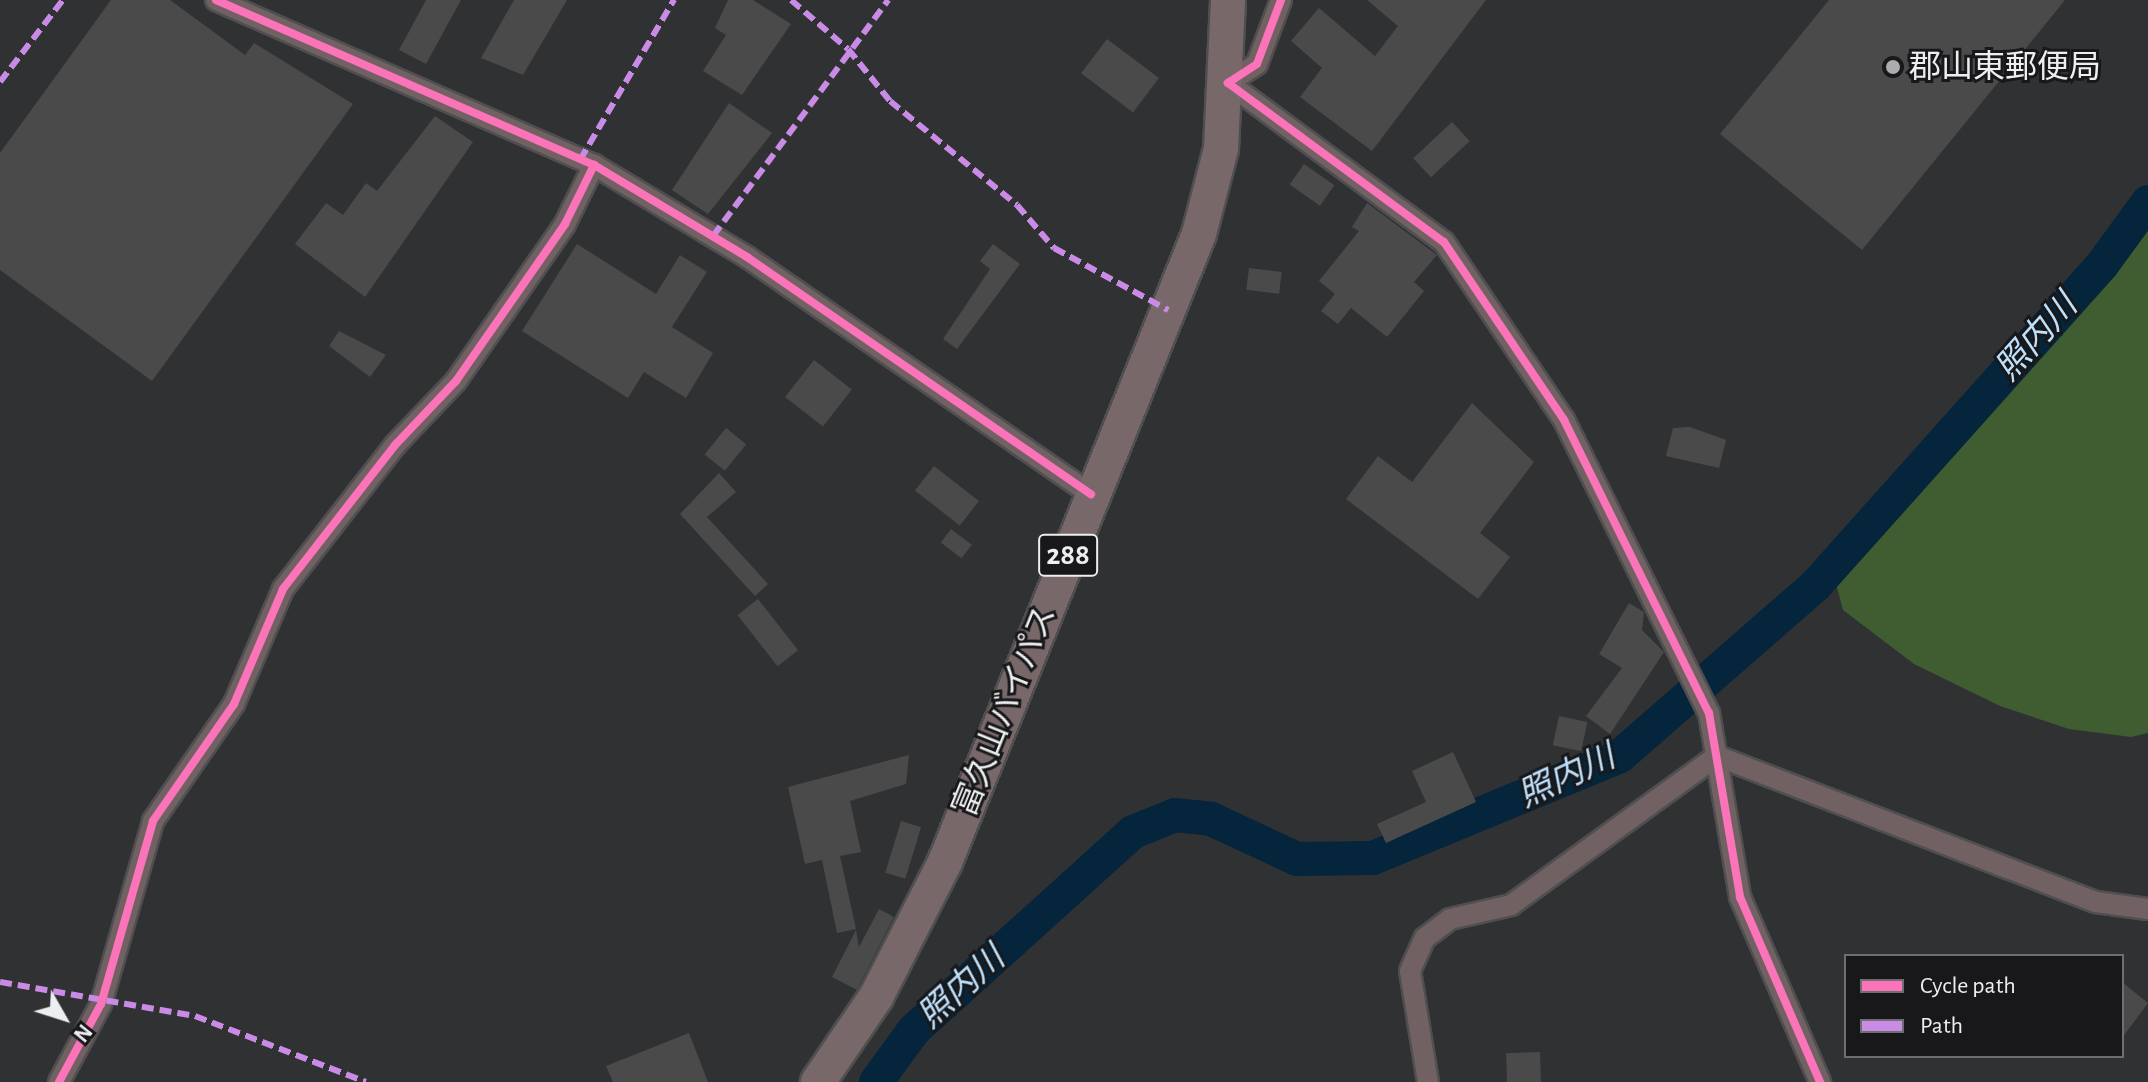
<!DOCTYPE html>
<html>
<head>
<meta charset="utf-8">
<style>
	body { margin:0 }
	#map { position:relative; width:2148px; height:1082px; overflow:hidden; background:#303133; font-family:"Alegreya Sans","Noto Sans JP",sans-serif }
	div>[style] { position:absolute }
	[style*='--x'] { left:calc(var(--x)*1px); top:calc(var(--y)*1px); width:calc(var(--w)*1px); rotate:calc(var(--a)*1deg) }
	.green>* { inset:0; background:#3f5d30 }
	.river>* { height:34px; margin:-17px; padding:0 17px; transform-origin:17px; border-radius:17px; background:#04253c }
	.building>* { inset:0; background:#4a4a4a; transform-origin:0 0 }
	.roads { filter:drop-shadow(2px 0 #4f4f51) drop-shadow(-2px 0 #4f4f51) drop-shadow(0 2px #4f4f51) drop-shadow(0 -2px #4f4f51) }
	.minor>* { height:20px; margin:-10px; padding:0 10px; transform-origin:10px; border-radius:10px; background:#716162 }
	.trunk>* { height:34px; margin:-17px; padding:0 17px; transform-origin:17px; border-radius:17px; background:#786869 }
	.quiet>* { height:6px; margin-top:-3px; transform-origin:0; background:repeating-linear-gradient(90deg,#ca8be6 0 12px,transparent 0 18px) }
	.cycleway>* { height:8px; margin:-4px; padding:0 4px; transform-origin:4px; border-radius:4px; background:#fb73b8 }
	.dots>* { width:22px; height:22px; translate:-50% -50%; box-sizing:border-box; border:4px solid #18181a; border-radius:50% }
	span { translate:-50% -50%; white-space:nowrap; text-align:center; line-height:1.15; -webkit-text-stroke:6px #18181a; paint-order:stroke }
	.shield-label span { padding:2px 6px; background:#18181a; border:2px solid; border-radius:6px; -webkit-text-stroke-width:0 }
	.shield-label { font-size:30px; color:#edeef1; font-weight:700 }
	.poi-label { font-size:32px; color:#edeef1 }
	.left { translate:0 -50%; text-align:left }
	.street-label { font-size:32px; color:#edeef1 }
	.water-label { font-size:34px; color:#bde1fd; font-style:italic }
	.legend { position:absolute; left:1844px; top:954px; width:280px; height:104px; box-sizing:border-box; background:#18181a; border:2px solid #6d6e70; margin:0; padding:10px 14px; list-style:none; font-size:24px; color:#edeef1 }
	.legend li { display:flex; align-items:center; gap:16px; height:40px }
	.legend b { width:40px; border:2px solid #6d6e70 }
	.north { position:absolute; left:24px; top:978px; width:80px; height:80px; -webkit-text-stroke:6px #18181a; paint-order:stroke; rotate:129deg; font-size:22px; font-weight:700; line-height:32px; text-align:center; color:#edeef1 }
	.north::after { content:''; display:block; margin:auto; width:28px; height:36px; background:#edeef1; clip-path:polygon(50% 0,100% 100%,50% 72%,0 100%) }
</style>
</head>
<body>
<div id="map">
	<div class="green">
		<i style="clip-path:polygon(2148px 221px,2148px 733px,2131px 737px,2069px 729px,2000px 706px,1914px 664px,1843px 610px,1833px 573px,2068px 325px)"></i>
	</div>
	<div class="river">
		<i style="--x:876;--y:1082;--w:64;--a:-53.8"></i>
		<i style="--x:914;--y:1030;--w:295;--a:-42.1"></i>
		<i style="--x:1133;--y:832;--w:45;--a:-22"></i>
		<i style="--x:1175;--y:815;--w:36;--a:6"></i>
		<i style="--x:1211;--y:819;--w:95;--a:24.9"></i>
		<i style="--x:1297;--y:859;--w:76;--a:-0.8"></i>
		<i style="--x:1373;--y:858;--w:267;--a:-22.4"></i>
		<i style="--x:1620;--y:756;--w:259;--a:-41.1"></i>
		<i style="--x:1815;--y:586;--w:431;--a:-48.2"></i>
		<i style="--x:2102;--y:265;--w:78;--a:-53.9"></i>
	</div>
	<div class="building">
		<i style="clip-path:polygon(111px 0,170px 0,245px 55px,254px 43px,353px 104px,152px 381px,0 270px,0 153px)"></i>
		<i style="clip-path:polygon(426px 0,461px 0,426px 64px,399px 50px)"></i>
		<i style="clip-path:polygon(514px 0,567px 0,523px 75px,481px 58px)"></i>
		<i style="clip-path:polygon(728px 0,753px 0,791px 24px,742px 95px,703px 71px,726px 35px,715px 28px)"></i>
		<i style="clip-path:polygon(1367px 0,1486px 0,1372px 151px,1300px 97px,1322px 68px,1291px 41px,1319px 8px,1375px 56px,1398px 26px)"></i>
		<i style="clip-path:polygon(1829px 0,2065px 0,1862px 250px,1720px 134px)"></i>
		<i style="left:1107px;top:39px;width:65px;height:43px;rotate:37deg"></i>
		<i style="clip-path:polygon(729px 103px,772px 133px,708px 214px,672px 190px)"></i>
		<i style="clip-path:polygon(435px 116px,473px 142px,365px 297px,295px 244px,326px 203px,343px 215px,366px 183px,377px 191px)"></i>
		<i style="left:1452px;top:122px;width:26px;height:53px;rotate:47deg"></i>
		<i style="left:1304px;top:164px;width:37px;height:25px;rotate:35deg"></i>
		<i style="clip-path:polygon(1367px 203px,1437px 255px,1414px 282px,1424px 291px,1387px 337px,1351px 308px,1338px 324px,1321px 311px,1335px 294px,1319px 281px,1359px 231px,1352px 227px)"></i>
		<i style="clip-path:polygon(577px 244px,656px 294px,680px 255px,707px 272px,672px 327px,713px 353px,686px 398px,644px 372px,628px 398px,522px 331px)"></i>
		<i style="clip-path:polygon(993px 244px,1020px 264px,957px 349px,943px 339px,990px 269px,980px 261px)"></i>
		<i style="left:1249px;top:268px;width:33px;height:22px;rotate:7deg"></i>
		<i style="clip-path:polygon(339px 331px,386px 355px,370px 377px,329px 346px)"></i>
		<i style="left:814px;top:360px;width:48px;height:47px;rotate:38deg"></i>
		<i style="clip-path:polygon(1472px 403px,1534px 462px,1480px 533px,1510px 557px,1478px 599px,1346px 499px,1378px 456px,1412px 482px)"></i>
		<i style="clip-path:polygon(1690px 427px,1726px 440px,1719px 468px,1666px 456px,1673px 428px)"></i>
		<i style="left:726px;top:428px;width:26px;height:34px;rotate:39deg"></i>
		<i style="left:934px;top:466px;width:57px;height:31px;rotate:38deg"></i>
		<i style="clip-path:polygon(719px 473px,736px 492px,707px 517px,768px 584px,755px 596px,680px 514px)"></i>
		<i style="left:951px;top:529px;width:26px;height:17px;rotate:37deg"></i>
		<i style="left:758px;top:599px;width:65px;height:26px;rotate:52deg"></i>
		<i style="clip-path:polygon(1629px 603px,1644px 612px,1642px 630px,1664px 652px,1610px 734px,1586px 716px,1622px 668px,1599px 654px)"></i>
		<i style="left:1559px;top:716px;width:29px;height:30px;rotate:12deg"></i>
		<i style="clip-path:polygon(1453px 752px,1476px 802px,1386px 843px,1377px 824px,1426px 802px,1412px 771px)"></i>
		<i style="clip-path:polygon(909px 755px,906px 784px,850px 801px,861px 852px,840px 856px,856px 929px,837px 933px,822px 860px,805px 864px,788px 787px)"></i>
		<i style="left:901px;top:821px;width:21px;height:54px;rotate:17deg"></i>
		<i style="clip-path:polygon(879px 909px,894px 917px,857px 990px,832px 977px,856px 930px,859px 947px)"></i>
		<i style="clip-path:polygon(2122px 982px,2148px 1003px,2122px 1038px)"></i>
		<i style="clip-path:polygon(689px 1033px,708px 1082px,613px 1082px,606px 1066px)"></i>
		<i style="left:1540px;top:1052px;width:30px;height:34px;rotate:88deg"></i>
	</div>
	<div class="roads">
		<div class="minor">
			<i style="--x:216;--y:0;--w:412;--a:23.6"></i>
			<i style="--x:594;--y:165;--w:179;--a:31"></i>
			<i style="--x:747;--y:257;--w:418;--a:34.6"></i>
			<i style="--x:1281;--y:0;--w:68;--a:110.6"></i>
			<i style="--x:1257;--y:64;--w:35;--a:147"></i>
			<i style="--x:1228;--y:83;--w:268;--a:36.4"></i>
			<i style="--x:1444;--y:242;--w:215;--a:56"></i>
			<i style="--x:1564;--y:420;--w:327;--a:63.7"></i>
			<i style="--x:1709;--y:713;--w:187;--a:80.4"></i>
			<i style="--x:1740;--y:897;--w:202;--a:66.6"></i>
			<i style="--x:59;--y:1082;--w:89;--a:-61.7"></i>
			<i style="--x:101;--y:1004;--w:190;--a:-74.1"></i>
			<i style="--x:153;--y:821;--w:142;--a:-55.3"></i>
			<i style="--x:234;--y:704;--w:125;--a:-66.9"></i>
			<i style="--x:283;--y:589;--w:182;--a:-52.1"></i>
			<i style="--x:395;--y:445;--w:88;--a:-46.4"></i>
			<i style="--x:456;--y:381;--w:191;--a:-55.2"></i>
			<i style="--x:565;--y:224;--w:66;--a:-63.8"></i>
			<i style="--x:1428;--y:1082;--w:112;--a:-99.2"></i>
			<i style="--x:1410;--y:971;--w:36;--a:-66"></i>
			<i style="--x:1425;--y:938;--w:31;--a:-37"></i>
			<i style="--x:1450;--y:919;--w:63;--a:-12.9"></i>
			<i style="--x:1511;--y:905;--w:254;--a:-35.9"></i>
			<i style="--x:1717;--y:756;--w:406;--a:21.1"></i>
			<i style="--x:2096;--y:902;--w:52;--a:7.7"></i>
		</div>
		<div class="trunk">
			<i style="--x:818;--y:1082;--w:103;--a:-55.7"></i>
			<i style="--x:876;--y:997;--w:152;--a:-62.9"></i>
			<i style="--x:945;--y:862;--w:677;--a:-67.98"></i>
			<i style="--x:1199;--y:234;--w:88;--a:-75.5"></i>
			<i style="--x:1221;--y:149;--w:149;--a:-87.3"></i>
		</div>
	</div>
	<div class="quiet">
		<i style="--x:791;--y:0;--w:75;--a:40.7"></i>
		<i style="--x:848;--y:49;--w:67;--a:51.1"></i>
		<i style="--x:890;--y:101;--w:164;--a:39.3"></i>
		<i style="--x:1017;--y:205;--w:57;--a:49.3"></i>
		<i style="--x:1054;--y:248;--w:130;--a:28.5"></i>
		<i style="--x:0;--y:82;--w:103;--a:-52.5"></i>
		<i style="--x:580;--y:160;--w:186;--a:-59.6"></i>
		<i style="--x:713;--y:236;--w:294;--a:-53.4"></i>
		<i style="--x:0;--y:982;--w:198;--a:9.9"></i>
		<i style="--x:195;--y:1016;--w:183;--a:21.1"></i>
	</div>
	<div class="cycleway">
		<i style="--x:216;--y:0;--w:412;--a:23.6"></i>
		<i style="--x:594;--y:165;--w:179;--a:31"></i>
		<i style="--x:747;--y:257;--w:418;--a:34.6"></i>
		<i style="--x:1281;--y:0;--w:68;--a:110.6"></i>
		<i style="--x:1257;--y:64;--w:35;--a:147"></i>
		<i style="--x:1228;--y:83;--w:268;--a:36.4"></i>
		<i style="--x:1444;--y:242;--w:215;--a:56"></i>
		<i style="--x:1564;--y:420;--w:327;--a:63.7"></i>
		<i style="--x:1709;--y:713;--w:187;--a:80.4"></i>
		<i style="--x:1740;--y:897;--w:202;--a:66.6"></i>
		<i style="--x:59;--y:1082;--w:89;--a:-61.7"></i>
		<i style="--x:101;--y:1004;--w:190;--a:-74.1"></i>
		<i style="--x:153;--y:821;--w:142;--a:-55.3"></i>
		<i style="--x:234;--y:704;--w:125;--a:-66.9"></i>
		<i style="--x:283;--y:589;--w:182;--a:-52.1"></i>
		<i style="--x:395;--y:445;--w:88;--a:-46.4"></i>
		<i style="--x:456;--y:381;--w:191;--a:-55.2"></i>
		<i style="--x:565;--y:224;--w:66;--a:-63.8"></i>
	</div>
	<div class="dots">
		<i style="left:1893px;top:67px;background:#abacae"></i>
	</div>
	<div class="shield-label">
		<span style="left:1068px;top:555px">288</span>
	</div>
	<div class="poi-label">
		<span class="left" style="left:1909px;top:67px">郡山東郵便局</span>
	</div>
	<div class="street-label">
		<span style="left:1005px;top:711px;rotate:-68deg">富久山バイパス</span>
	</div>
	<div class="water-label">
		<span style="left:2037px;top:338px;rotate:-48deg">照内川</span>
		<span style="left:1567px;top:777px;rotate:-25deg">照内川</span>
		<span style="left:962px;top:988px;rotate:-42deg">照内川</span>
	</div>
	<ul class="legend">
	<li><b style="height:10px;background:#fb73b8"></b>Cycle path</li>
	<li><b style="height:10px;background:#ca8be6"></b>Path</li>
	</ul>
	<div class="north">N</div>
</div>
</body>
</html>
